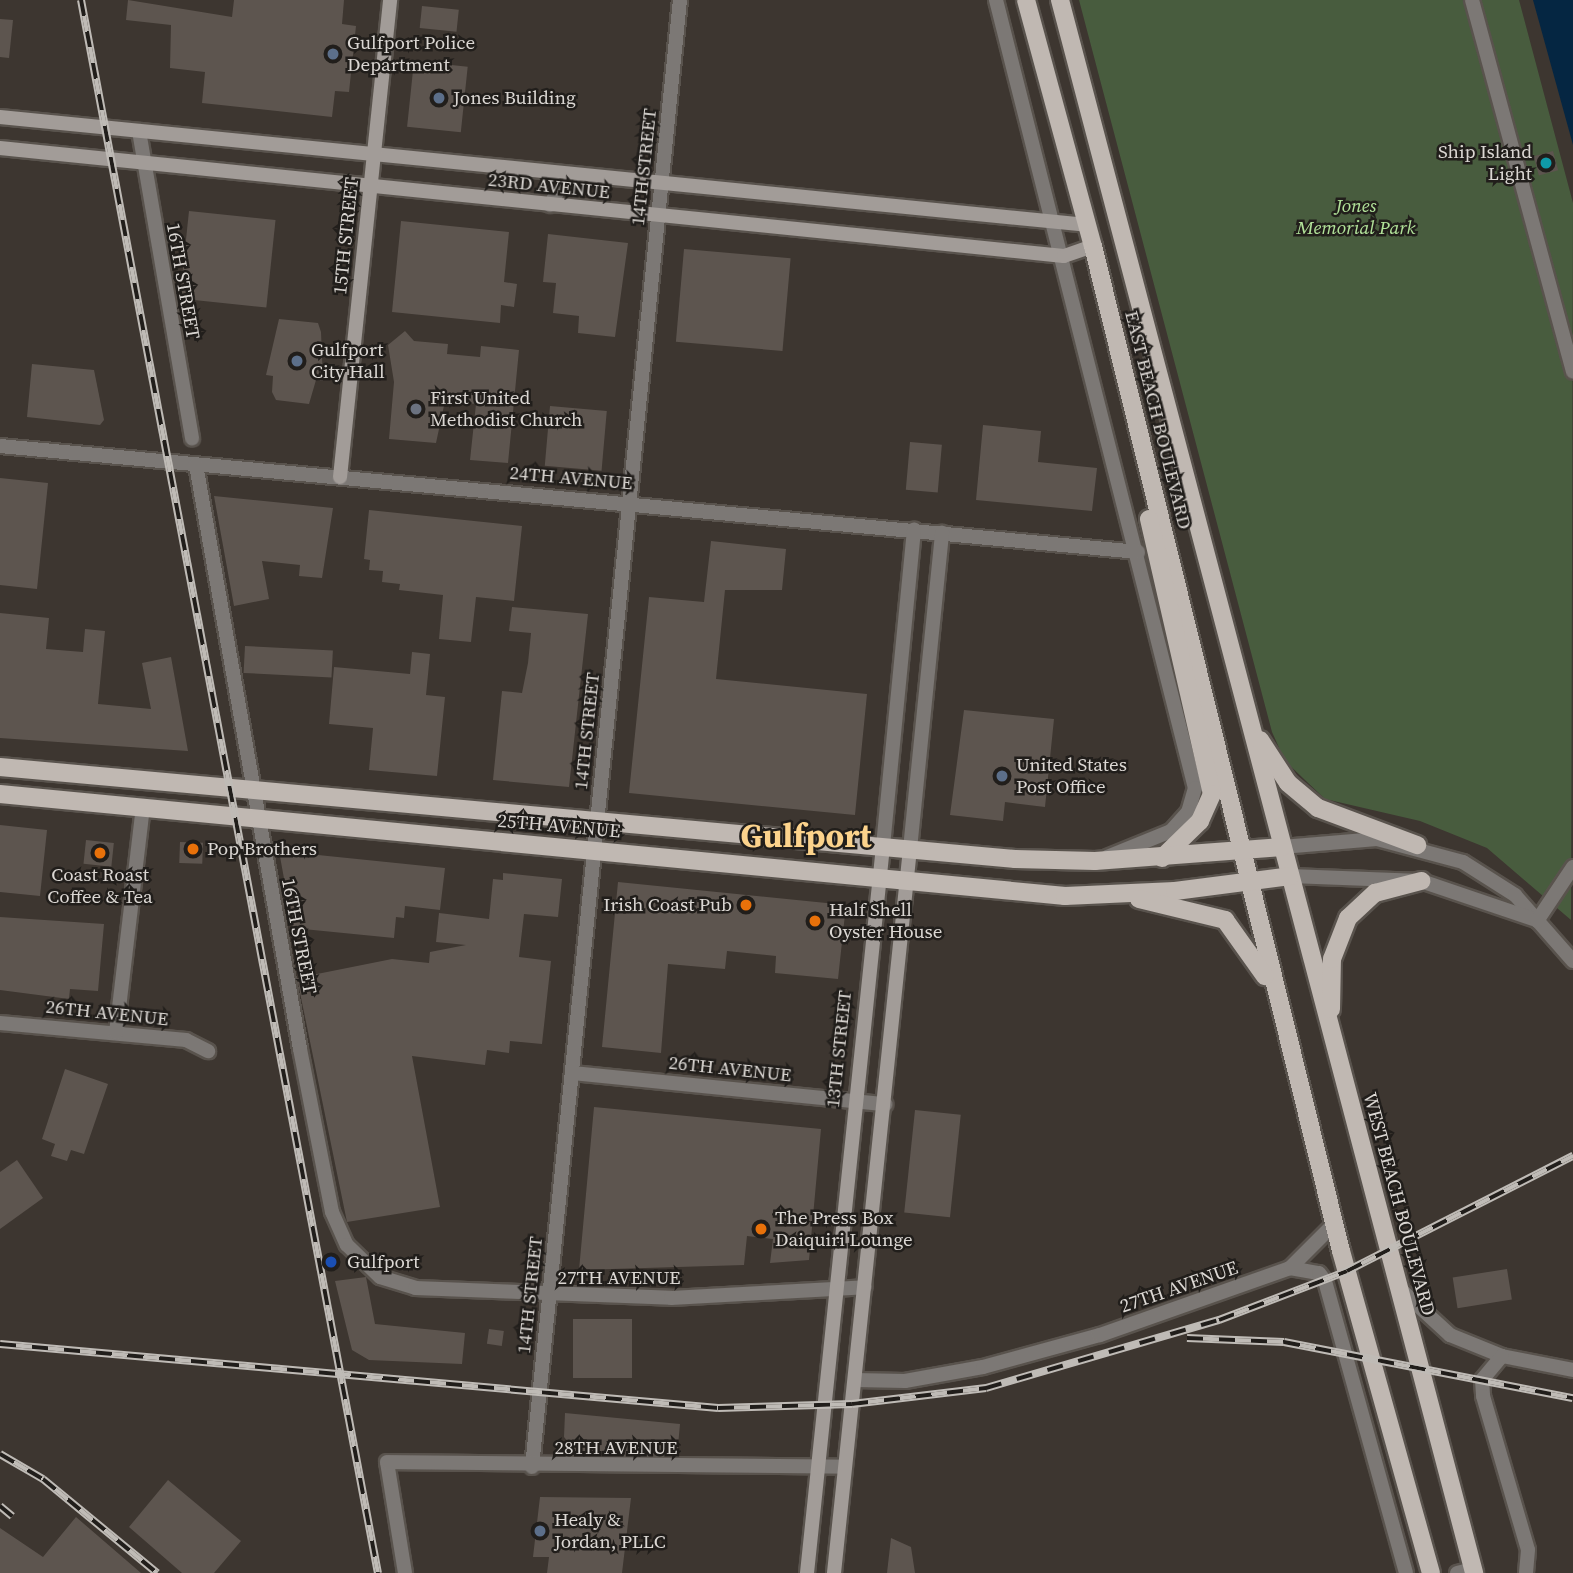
<!DOCTYPE html>
<html>
<head>
<meta charset="utf-8">
<style>
	body { margin:0 }
	#map { position:relative; width:1573px; height:1573px; overflow:hidden; background:#3d3630; font-family:"Source Serif 4",serif }
	div>[style] { position:absolute }
	[style*='--x'] { left:calc(var(--x)*1px); top:calc(var(--y)*1px); width:calc(var(--w)*1px); rotate:calc(var(--a)*1deg) }
	.green>* { inset:0; background:#485c3e }
	.water>* { inset:0; background:#052642 }
	.building>* { inset:0; background:#5d554f; transform-origin:0 0 }
	.roads { filter:drop-shadow(2px 0 #59534d) drop-shadow(-2px 0 #59534d) drop-shadow(0 2px #59534d) drop-shadow(0 -2px #59534d) }
	.street>* { height:14px; margin:-7px; padding:0 7px; transform-origin:7px; border-radius:7px; background:#7c7875 }
	.secondary>* { height:14px; margin:-7px; padding:0 7px; transform-origin:7px; border-radius:7px; background:#a29c98 }
	.primary>* { height:18px; margin:-9px; padding:0 9px; transform-origin:9px; border-radius:9px; background:#c0b8b2 }
	.rail>* { height:8px; margin-top:-4px; transform-origin:0; background:repeating-linear-gradient(90deg,#211e1b 0 16px,#bfbbb6 0 32px); box-sizing:border-box; border-block:2px solid #bfbbb6 }
	.dots>* { width:19px; height:19px; translate:-50% -50%; box-sizing:border-box; border:4px solid #211e1b; border-radius:50% }
	span { translate:-50% -50%; white-space:nowrap; text-align:center; line-height:1.15; -webkit-text-stroke:5px #211e1b; paint-order:stroke }
	.poi-label { font-size:19px; color:#dbd7d3 }
	.left { translate:0 -50%; text-align:left }
	.right { translate:-100% -50%; text-align:right }
	.street-label { font-size:19px; color:#dbd7d3 }
	.park-label { font-size:19px; color:#b2e39a; font-style:italic }
	.town-label { font-size:33px; color:#fcd38c; font-weight:700 }
</style>
</head>
<body>
<div id="map">
	<div class="green">
		<i style="clip-path:polygon(1079px 0,1519px 0,1573px 203px,1571px 920px,1487px 848px,1420px 821px,1325px 799px,1285px 761px,1272px 732px)"></i>
	</div>
	<div class="water">
		<i style="clip-path:polygon(1533px 0,1573px 0,1573px 145px)"></i>
	</div>
	<div class="building">
		<i style="clip-path:polygon(128px 0,232px 17px,234px 0,344px 0,342px 24px,356px 26px,349px 92px,335px 91px,332px 117px,202px 103px,205px 72px,170px 68px,171px 25px,126px 20px)"></i>
		<i style="left:422px;top:6px;width:37px;height:22px;rotate:6deg"></i>
		<i style="clip-path:polygon(0 19px,13px 20px,9px 58px,0 57px)"></i>
		<i style="left:414px;top:61px;width:54px;height:66px;rotate:6deg"></i>
		<i style="left:1553px;top:151px;width:20px;height:20px;rotate:75deg"></i>
		<i style="left:189px;top:211px;width:87px;height:88px;rotate:6deg"></i>
		<i style="clip-path:polygon(401px 221px,509px 232px,504px 282px,517px 284px,514px 307px,501px 305px,500px 323px,392px 312px)"></i>
		<i style="clip-path:polygon(548px 234px,628px 243px,615px 337px,578px 333px,579px 316px,553px 313px,556px 283px,543px 282px)"></i>
		<i style="left:684px;top:249px;width:107px;height:93px;rotate:5deg"></i>
		<i style="clip-path:polygon(279px 319px,318px 323px,321px 332px,323px 381px,316px 380px,309px 404px,276px 400px,272px 392px,273px 376px,266px 375px)"></i>
		<i style="clip-path:polygon(405px 331px,414px 341px,448px 344px,447px 354px,480px 357px,481px 346px,519px 350px,508px 463px,470px 460px,476px 404px,445px 401px,436px 443px,389px 439px,394px 382px,388px 345px)"></i>
		<i style="clip-path:polygon(32px 364px,94px 370px,104px 420px,100px 425px,27px 417px)"></i>
		<i style="left:550px;top:406px;width:57px;height:60px;rotate:5deg"></i>
		<i style="clip-path:polygon(983px 425px,1041px 431px,1038px 462px,1097px 468px,1092px 511px,976px 500px)"></i>
		<i style="left:910px;top:442px;width:32px;height:48px;rotate:5deg"></i>
		<i style="clip-path:polygon(0 478px,48px 483px,37px 589px,0 585px)"></i>
		<i style="clip-path:polygon(214px 496px,333px 508px,322px 578px,299px 576px,300px 565px,262px 561px,269px 599px,234px 606px)"></i>
		<i style="clip-path:polygon(369px 510px,522px 526px,514px 601px,476px 597px,471px 642px,439px 639px,443px 595px,399px 590px,400px 584px,382px 582px,383px 571px,369px 570px,370px 560px,364px 559px)"></i>
		<i style="clip-path:polygon(711px 541px,786px 549px,782px 590px,725px 590px,716px 679px,867px 694px,855px 815px,629px 793px,649px 597px,704px 602px)"></i>
		<i style="clip-path:polygon(512px 607px,588px 614px,569px 787px,493px 780px,502px 691px,522px 693px,528px 663px,531px 633px,509px 631px)"></i>
		<i style="clip-path:polygon(0 613px,49px 618px,46px 649px,83px 652px,85px 629px,105px 631px,98px 704px,151px 709px,142px 663px,171px 657px,188px 751px,0 738px)"></i>
		<i style="left:245px;top:646px;width:88px;height:27px;rotate:3deg"></i>
		<i style="clip-path:polygon(412px 652px,430px 654px,426px 695px,445px 697px,437px 776px,369px 770px,373px 728px,329px 724px,334px 667px,410px 674px)"></i>
		<i style="clip-path:polygon(964px 710px,1054px 719px,1045px 807px,1005px 802px,1003px 821px,950px 815px)"></i>
		<i style="clip-path:polygon(0 825px,47px 830px,40px 896px,0 892px)"></i>
		<i style="left:86px;top:840px;width:28px;height:24px;rotate:6deg"></i>
		<i style="left:180px;top:842px;width:23px;height:21px;rotate:2deg"></i>
		<i style="clip-path:polygon(279px 851px,445px 868px,440px 910px,405px 906px,404px 918px,396px 917px,394px 938px,293px 928px)"></i>
		<i style="clip-path:polygon(503px 873px,562px 879px,558px 917px,524px 914px,519px 957px,551px 961px,542px 1044px,510px 1041px,509px 1053px,487px 1050px,485px 1065px,412px 1056px,440px 1207px,347px 1222px,297px 978px,392px 959px,429px 963px,430px 952px,466px 945px,436px 942px,439px 913px,489px 919px,493px 879px,503px 880px)"></i>
		<i style="clip-path:polygon(618px 882px,846px 905px,838px 979px,775px 973px,776px 956px,727px 951px,725px 969px,668px 964px,661px 1053px,602px 1047px)"></i>
		<i style="clip-path:polygon(0 917px,104px 924px,98px 991px,70px 989px,69px 999px,0 990px)"></i>
		<i style="clip-path:polygon(65px 1069px,108px 1084px,84px 1154px,71px 1150px,67px 1161px,51px 1156px,55px 1144px,42px 1139px)"></i>
		<i style="clip-path:polygon(594px 1107px,821px 1129px,809px 1260px,770px 1263px,773px 1239px,747px 1236px,744px 1265px,579px 1270px)"></i>
		<i style="left:915px;top:1110px;width:46px;height:103px;rotate:6deg"></i>
		<i style="clip-path:polygon(17px 1160px,43px 1198px,0 1229px,0 1172px)"></i>
		<i style="left:1507px;top:1269px;width:31px;height:55px;rotate:81deg"></i>
		<i style="clip-path:polygon(366px 1277px,375px 1324px,465px 1333px,462px 1364px,369px 1360px,352px 1350px,335px 1281px)"></i>
		<i style="left:573px;top:1319px;width:59px;height:59px"></i>
		<i style="left:489px;top:1329px;width:15px;height:15px;rotate:8deg"></i>
		<i style="clip-path:polygon(565px 1413px,680px 1424px,677px 1456px,578px 1454px,564px 1437px)"></i>
		<i style="clip-path:polygon(168px 1480px,241px 1541px,214px 1573px,182px 1573px,129px 1527px)"></i>
		<i style="clip-path:polygon(540px 1497px,631px 1498px,622px 1573px,547px 1573px,549px 1557px,533px 1557px)"></i>
		<i style="clip-path:polygon(76px 1517px,141px 1573px,0 1573px,0 1528px,43px 1557px)"></i>
		<i style="clip-path:polygon(891px 1538px,911px 1547px,915px 1573px,887px 1573px)"></i>
	</div>
	<div class="roads">
		<div class="street">
			<i style="--x:996;--y:0;--w:813;--a:75.83"></i>
			<i style="--x:1195;--y:788;--w:25;--a:106"></i>
			<i style="--x:1188;--y:812;--w:25;--a:132"></i>
			<i style="--x:1171;--y:831;--w:69;--a:157.9"></i>
			<i style="--x:1472;--y:0;--w:385;--a:74.8"></i>
			<i style="--x:139;--y:131;--w:312;--a:80.2"></i>
			<i style="--x:550;--y:205;--w:36;--a:-60"></i>
			<i style="--x:0;--y:446;--w:1143;--a:5.32"></i>
			<i style="--x:196;--y:465;--w:593;--a:79.9"></i>
			<i style="--x:300;--y:1049;--w:166;--a:78.9"></i>
			<i style="--x:332;--y:1212;--w:36;--a:66"></i>
			<i style="--x:347;--y:1245;--w:46;--a:44.1"></i>
			<i style="--x:380;--y:1277;--w:37;--a:17"></i>
			<i style="--x:415;--y:1288;--w:256;--a:2.2"></i>
			<i style="--x:671;--y:1298;--w:194;--a:-3.2"></i>
			<i style="--x:883;--y:846;--w:318;--a:-84.4"></i>
			<i style="--x:1282;--y:847;--w:95;--a:-4.8"></i>
			<i style="--x:1377;--y:839;--w:89;--a:15"></i>
			<i style="--x:1463;--y:862;--w:62;--a:32.4"></i>
			<i style="--x:1515;--y:895;--w:88;--a:48.7"></i>
			<i style="--x:910;--y:849;--w:318;--a:-84.2"></i>
			<i style="--x:1290;--y:876;--w:131;--a:2.2"></i>
			<i style="--x:1421;--y:881;--w:118;--a:18.7"></i>
			<i style="--x:1537;--y:921;--w:65;--a:-56.3"></i>
			<i style="--x:0;--y:1023;--w:187;--a:5.2"></i>
			<i style="--x:186;--y:1040;--w:25;--a:27"></i>
			<i style="--x:116;--y:1033;--w:228;--a:-83.2"></i>
			<i style="--x:572;--y:1073;--w:315;--a:5.7"></i>
			<i style="--x:1290;--y:1268;--w:29;--a:10"></i>
			<i style="--x:1319;--y:1273;--w:10;--a:53"></i>
			<i style="--x:1325;--y:1281;--w:303;--a:74.5"></i>
			<i style="--x:1400;--y:1289;--w:68;--a:42.6"></i>
			<i style="--x:1450;--y:1335;--w:56;--a:22"></i>
			<i style="--x:1502;--y:1356;--w:72;--a:11.2"></i>
			<i style="--x:1502;--y:1356;--w:31;--a:130"></i>
			<i style="--x:1482;--y:1380;--w:16;--a:86"></i>
			<i style="--x:1483;--y:1396;--w:160;--a:73.7"></i>
			<i style="--x:1528;--y:1550;--w:23;--a:95"></i>
			<i style="--x:855;--y:1380;--w:50;--a:1.1"></i>
			<i style="--x:905;--y:1381;--w:79;--a:-10.2"></i>
			<i style="--x:983;--y:1367;--w:121;--a:-15.3"></i>
			<i style="--x:1100;--y:1335;--w:201;--a:-19.4"></i>
			<i style="--x:1290;--y:1268;--w:62;--a:-45"></i>
			<i style="--x:532;--y:1467;--w:1474;--a:-84.24"></i>
			<i style="--x:405;--y:1573;--w:112;--a:-99.2"></i>
			<i style="--x:387;--y:1462;--w:458;--a:0.6"></i>
			<i style="--x:1457;--y:1573;--w:16;--a:-14"></i>
		</div>
		<div class="secondary">
			<i style="--x:0;--y:117;--w:1092;--a:5.67"></i>
			<i style="--x:0;--y:148;--w:1069;--a:5.8"></i>
			<i style="--x:1064;--y:256;--w:31;--a:-19"></i>
			<i style="--x:340;--y:477;--w:480;--a:-84"></i>
			<i style="--x:807;--y:1573;--w:731;--a:-84.03"></i>
			<i style="--x:834;--y:1573;--w:728;--a:-84.01"></i>
		</div>
		<div class="primary">
			<i style="--x:1026;--y:0;--w:255;--a:74.8"></i>
			<i style="--x:1093;--y:246;--w:1035;--a:76.14"></i>
			<i style="--x:1341;--y:1251;--w:334;--a:74.4"></i>
			<i style="--x:1060;--y:0;--w:1627;--a:75.25"></i>
			<i style="--x:1149;--y:519;--w:282;--a:77.1"></i>
			<i style="--x:1212;--y:794;--w:30;--a:114"></i>
			<i style="--x:1200;--y:821;--w:53;--a:135.8"></i>
			<i style="--x:1260;--y:740;--w:51;--a:56.9"></i>
			<i style="--x:1288;--y:783;--w:39;--a:40"></i>
			<i style="--x:1318;--y:808;--w:106;--a:20.5"></i>
			<i style="--x:0;--y:767;--w:1019;--a:5.18"></i>
			<i style="--x:1015;--y:859;--w:80;--a:1.4"></i>
			<i style="--x:1095;--y:861;--w:188;--a:-4.3"></i>
			<i style="--x:0;--y:794;--w:1070;--a:5.47"></i>
			<i style="--x:1065;--y:896;--w:110;--a:-2.6"></i>
			<i style="--x:1175;--y:891;--w:116;--a:-7.4"></i>
			<i style="--x:1139;--y:899;--w:89;--a:13.7"></i>
			<i style="--x:1225;--y:920;--w:69;--a:54.5"></i>
			<i style="--x:1331;--y:1009;--w:50;--a:-88.9"></i>
			<i style="--x:1332;--y:959;--w:44;--a:-68.7"></i>
			<i style="--x:1348;--y:918;--w:37;--a:-43"></i>
			<i style="--x:1375;--y:893;--w:48;--a:-14.6"></i>
		</div>
	</div>
	<div class="rail">
		<i style="--x:81;--y:0;--w:1601;--a:79.31"></i>
		<i style="--x:1187;--y:1338;--w:97;--a:2.4"></i>
		<i style="--x:1284;--y:1342;--w:294;--a:11"></i>
		<i style="--x:0;--y:1344;--w:721;--a:5.09"></i>
		<i style="--x:718;--y:1408;--w:134;--a:-1.7"></i>
		<i style="--x:852;--y:1404;--w:135;--a:-6.8"></i>
		<i style="--x:986;--y:1388;--w:243;--a:-16.3"></i>
		<i style="--x:1219;--y:1320;--w:137;--a:-20.9"></i>
		<i style="--x:1347;--y:1271;--w:254;--a:-27"></i>
		<i style="--x:0;--y:1454;--w:50;--a:30.2"></i>
		<i style="--x:43;--y:1479;--w:148;--a:39.5"></i>
		<i style="--x:0;--y:1506;--w:16;--a:40"></i>
	</div>
	<div class="dots">
		<i style="left:333px;top:54px;background:#5c6f8a"></i>
		<i style="left:439px;top:98px;background:#5c6f8a"></i>
		<i style="left:1546px;top:163px;background:#0f9aa8"></i>
		<i style="left:297px;top:361px;background:#5c6f8a"></i>
		<i style="left:416px;top:409px;background:#6b7280"></i>
		<i style="left:1002px;top:776px;background:#5c6f8a"></i>
		<i style="left:193px;top:849px;background:#e8710a"></i>
		<i style="left:100px;top:853px;background:#e8710a"></i>
		<i style="left:746px;top:905px;background:#e8710a"></i>
		<i style="left:815px;top:921px;background:#e8710a"></i>
		<i style="left:761px;top:1229px;background:#e8710a"></i>
		<i style="left:331px;top:1262px;background:#1a4fb4"></i>
		<i style="left:540px;top:1531px;background:#5c6f8a"></i>
	</div>
	<div class="poi-label">
		<span class="left" style="left:347px;top:54px">Gulfport Police<br>Department</span>
		<span class="left" style="left:453px;top:98px">Jones Building</span>
		<span class="right" style="left:1532px;top:163px">Ship Island<br>Light</span>
		<span class="left" style="left:311px;top:361px">Gulfport<br>City Hall</span>
		<span class="left" style="left:430px;top:409px">First United<br>Methodist Church</span>
		<span class="left" style="left:1016px;top:776px">United States<br>Post Office</span>
		<span class="left" style="left:207px;top:849px">Pop Brothers</span>
		<span style="left:100px;top:886px">Coast Roast<br>Coffee &amp; Tea</span>
		<span class="right" style="left:732px;top:905px">Irish Coast Pub</span>
		<span class="left" style="left:829px;top:921px">Half Shell<br>Oyster House</span>
		<span class="left" style="left:775px;top:1229px">The Press Box<br>Daiquiri Lounge</span>
		<span class="left" style="left:347px;top:1262px">Gulfport</span>
		<span class="left" style="left:554px;top:1531px">Healy &amp;<br>Jordan, PLLC</span>
	</div>
	<div class="street-label">
		<span style="left:644px;top:167px;rotate:-84deg">14TH STREET</span>
		<span style="left:549px;top:186px;rotate:6deg">23RD AVENUE</span>
		<span style="left:346px;top:236px;rotate:-84deg">15TH STREET</span>
		<span style="left:183px;top:281px;rotate:80deg">16TH STREET</span>
		<span style="left:1158px;top:420px;rotate:76deg">EAST BEACH BOULEVARD</span>
		<span style="left:571px;top:478px;rotate:5deg">24TH AVENUE</span>
		<span style="left:587px;top:731px;rotate:-84deg">14TH STREET</span>
		<span style="left:559px;top:826px;rotate:5deg">25TH AVENUE</span>
		<span style="left:299px;top:936px;rotate:79deg">16TH STREET</span>
		<span style="left:107px;top:1013px;rotate:6deg">26TH AVENUE</span>
		<span style="left:839px;top:1049px;rotate:-84deg">13TH STREET</span>
		<span style="left:730px;top:1069px;rotate:6deg">26TH AVENUE</span>
		<span style="left:1399px;top:1204px;rotate:75deg">WEST BEACH BOULEVARD</span>
		<span style="left:619px;top:1278px">27TH AVENUE</span>
		<span style="left:1179px;top:1287px;rotate:-19deg">27TH AVENUE</span>
		<span style="left:530px;top:1295px;rotate:-84deg">14TH STREET</span>
		<span style="left:616px;top:1448px">28TH AVENUE</span>
	</div>
	<div class="park-label">
		<span style="left:1356px;top:217px">Jones<br>Memorial Park</span>
	</div>
	<div class="town-label">
		<span style="left:806px;top:836px">Gulfport</span>
	</div>
</div>
</body>
</html>
